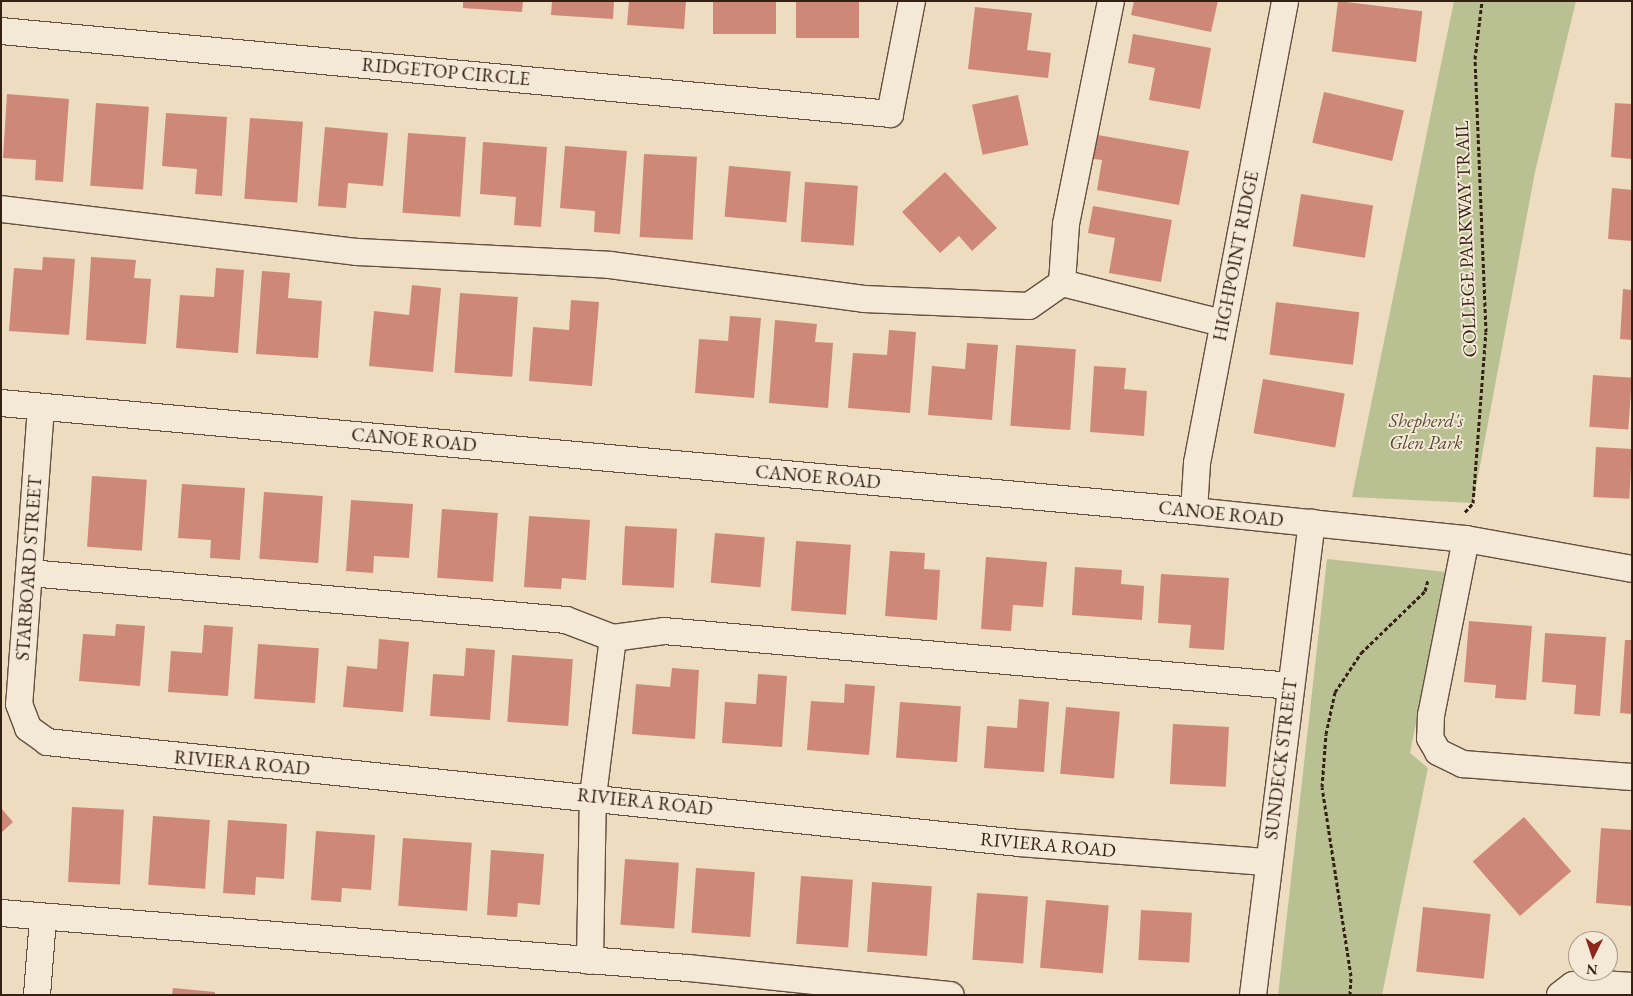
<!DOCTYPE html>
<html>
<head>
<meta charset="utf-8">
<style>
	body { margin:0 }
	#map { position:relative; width:1633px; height:996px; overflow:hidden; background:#eedcc1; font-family:"EB Garamond",serif }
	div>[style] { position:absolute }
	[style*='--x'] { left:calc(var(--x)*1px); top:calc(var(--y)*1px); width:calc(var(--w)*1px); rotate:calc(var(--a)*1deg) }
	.green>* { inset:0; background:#b9c092 }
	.building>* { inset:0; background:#cd8878; transform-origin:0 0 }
	.path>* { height:3px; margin-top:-1.5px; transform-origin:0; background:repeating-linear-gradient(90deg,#352014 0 4px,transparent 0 6.5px) }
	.roads { filter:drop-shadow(1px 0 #634f3f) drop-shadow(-1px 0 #634f3f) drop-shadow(0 1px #634f3f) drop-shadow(0 -1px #634f3f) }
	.minor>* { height:26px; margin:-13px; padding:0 13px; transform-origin:13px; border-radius:13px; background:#f4e8d7 }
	span { translate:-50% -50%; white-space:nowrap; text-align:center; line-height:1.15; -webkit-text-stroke:4px #f4e8d7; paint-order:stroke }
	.street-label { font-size:19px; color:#352014 }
	.park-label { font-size:19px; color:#564834; font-style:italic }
	.frame { position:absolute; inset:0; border:2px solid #352014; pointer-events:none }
	.north { position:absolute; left:1568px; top:931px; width:50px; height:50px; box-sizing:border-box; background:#f4e8d7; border:1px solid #a89889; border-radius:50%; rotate:184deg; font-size:14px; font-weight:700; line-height:20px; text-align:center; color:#352014 }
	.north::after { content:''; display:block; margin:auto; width:18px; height:22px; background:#8f2418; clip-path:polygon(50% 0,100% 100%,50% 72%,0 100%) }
</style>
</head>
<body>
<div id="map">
	<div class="green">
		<i style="clip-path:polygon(1454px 1px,1576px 1px,1535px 172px,1473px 503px,1352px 497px)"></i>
		<i style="clip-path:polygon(1327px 559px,1446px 572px,1410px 753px,1428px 768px,1382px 995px,1278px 995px)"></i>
	</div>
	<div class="building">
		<i style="clip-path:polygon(463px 1px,523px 1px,522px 12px,463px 8px)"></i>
		<i style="clip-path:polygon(552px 1px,614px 1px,613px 19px,551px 15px)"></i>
		<i style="clip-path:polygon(629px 1px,686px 1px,684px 29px,627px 25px)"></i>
		<i style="left:713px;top:1px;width:63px;height:33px"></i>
		<i style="left:796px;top:1px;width:63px;height:37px"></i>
		<i style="clip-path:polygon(1134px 1px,1218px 1px,1211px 32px,1131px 15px)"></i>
		<i style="left:1338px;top:1px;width:85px;height:51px;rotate:7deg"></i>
		<i style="clip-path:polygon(975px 7px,1032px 13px,1027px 50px,1051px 53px,1048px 78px,968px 69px)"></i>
		<i style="clip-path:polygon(1133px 34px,1211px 48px,1200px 109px,1149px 100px,1155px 68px,1128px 63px)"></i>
		<i style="left:1324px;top:92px;width:82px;height:52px;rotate:13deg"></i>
		<i style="clip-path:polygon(7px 94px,69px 99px,63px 182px,35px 180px,36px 160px,3px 158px)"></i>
		<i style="left:1018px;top:95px;width:51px;height:47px;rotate:78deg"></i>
		<i style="left:96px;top:103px;width:53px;height:83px;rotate:4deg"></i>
		<i style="clip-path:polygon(1615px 103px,1632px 104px,1632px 159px,1611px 157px)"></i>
		<i style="clip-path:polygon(166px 113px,227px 117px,222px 196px,195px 194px,197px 169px,162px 166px)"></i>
		<i style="left:250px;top:118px;width:53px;height:81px;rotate:4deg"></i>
		<i style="clip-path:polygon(325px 127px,388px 133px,383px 186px,348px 183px,346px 208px,318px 206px)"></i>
		<i style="left:408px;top:133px;width:58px;height:80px;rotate:4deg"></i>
		<i style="clip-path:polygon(1092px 134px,1189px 151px,1179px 205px,1097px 190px,1102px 160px,1087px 158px)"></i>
		<i style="clip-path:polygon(483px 142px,547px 147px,541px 227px,514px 225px,516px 197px,480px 194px)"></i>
		<i style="clip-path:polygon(565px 146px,627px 151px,620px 234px,594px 232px,595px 211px,560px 208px)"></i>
		<i style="left:644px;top:154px;width:53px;height:83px;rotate:3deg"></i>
		<i style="left:729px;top:166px;width:62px;height:51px;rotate:5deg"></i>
		<i style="clip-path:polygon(945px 172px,997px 228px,972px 251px,959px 236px,940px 253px,902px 212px)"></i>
		<i style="left:805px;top:182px;width:53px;height:60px;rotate:4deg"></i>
		<i style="clip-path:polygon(1612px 188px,1632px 190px,1632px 241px,1608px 239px)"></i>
		<i style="left:1301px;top:194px;width:73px;height:53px;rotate:9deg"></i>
		<i style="clip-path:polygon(1093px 206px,1172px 220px,1161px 282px,1109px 273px,1115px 238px,1088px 233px)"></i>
		<i style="clip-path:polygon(43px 257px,75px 259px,69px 335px,9px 331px,14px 268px,42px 270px)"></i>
		<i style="clip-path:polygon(91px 257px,136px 260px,134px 278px,151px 279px,146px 344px,86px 340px)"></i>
		<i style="clip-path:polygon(216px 268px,244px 270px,238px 353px,176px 348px,180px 295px,214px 297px)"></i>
		<i style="clip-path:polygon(262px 271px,290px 273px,288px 298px,322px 301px,318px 358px,256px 354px)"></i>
		<i style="clip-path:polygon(412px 285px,441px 288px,433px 372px,369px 366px,374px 311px,409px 315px)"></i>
		<i style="clip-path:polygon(1623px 289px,1632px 290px,1632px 340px,1620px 339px)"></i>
		<i style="left:460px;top:293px;width:58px;height:80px;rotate:4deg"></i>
		<i style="clip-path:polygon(571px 300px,599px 302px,592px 386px,529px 381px,533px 327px,569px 330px)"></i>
		<i style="left:1276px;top:302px;width:84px;height:53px;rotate:7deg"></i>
		<i style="clip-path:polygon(730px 316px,761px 318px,754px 398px,695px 393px,699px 339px,728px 341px)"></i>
		<i style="clip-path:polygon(775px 320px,817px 324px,815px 342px,833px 343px,828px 408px,769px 403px)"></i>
		<i style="clip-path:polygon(889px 330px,916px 332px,910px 413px,848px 408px,853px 353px,887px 355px)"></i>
		<i style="clip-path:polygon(967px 343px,998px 345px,992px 420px,928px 415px,932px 366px,965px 369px)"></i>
		<i style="left:1016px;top:345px;width:60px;height:81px;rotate:4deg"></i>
		<i style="clip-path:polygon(1094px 366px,1126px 368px,1124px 389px,1147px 391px,1144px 436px,1090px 432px)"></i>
		<i style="left:1593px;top:375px;width:39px;height:52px;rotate:4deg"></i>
		<i style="left:1263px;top:379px;width:83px;height:55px;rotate:10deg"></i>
		<i style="left:1596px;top:447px;width:36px;height:50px;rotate:3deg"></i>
		<i style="left:92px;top:476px;width:55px;height:71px;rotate:4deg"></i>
		<i style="clip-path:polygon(182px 484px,245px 488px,240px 560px,210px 558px,211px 540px,178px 538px)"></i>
		<i style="left:264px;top:492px;width:59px;height:67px;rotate:4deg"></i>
		<i style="clip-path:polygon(351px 500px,413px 504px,409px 558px,374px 556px,373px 573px,346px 571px)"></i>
		<i style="left:442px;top:509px;width:56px;height:69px;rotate:4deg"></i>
		<i style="clip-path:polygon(529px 516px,590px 520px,586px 580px,562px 578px,561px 589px,524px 587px)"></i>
		<i style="left:625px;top:526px;width:52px;height:59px;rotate:3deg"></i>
		<i style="left:715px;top:533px;width:50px;height:50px;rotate:5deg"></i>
		<i style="left:796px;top:541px;width:55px;height:70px;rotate:4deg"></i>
		<i style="clip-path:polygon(890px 551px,925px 553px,924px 569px,940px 570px,937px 620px,885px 616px)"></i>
		<i style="clip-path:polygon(986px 557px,1047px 562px,1043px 607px,1013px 605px,1011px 631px,981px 629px)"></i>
		<i style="clip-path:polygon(1075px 567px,1122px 570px,1121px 584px,1144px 586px,1142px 620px,1072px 615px)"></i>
		<i style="clip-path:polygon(1161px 574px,1229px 578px,1224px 650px,1189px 648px,1191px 625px,1158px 623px)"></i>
		<i style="clip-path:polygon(1469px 621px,1532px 626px,1526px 700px,1495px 698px,1496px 685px,1464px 682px)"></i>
		<i style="clip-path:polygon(116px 624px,145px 626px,140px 686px,79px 681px,83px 634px,115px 636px)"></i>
		<i style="clip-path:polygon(204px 625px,233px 627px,228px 696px,168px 692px,171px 651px,202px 653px)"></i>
		<i style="clip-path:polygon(1545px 633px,1606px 637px,1600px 716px,1574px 714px,1576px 685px,1542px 682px)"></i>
		<i style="clip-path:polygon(379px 639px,409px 642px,403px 712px,343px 707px,347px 666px,377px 669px)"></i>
		<i style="clip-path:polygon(1625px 640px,1632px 640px,1632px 714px,1620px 713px)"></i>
		<i style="left:258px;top:644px;width:61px;height:55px;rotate:4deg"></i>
		<i style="clip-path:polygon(466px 648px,495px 650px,490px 720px,430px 716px,433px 674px,464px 676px)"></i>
		<i style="left:512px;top:655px;width:61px;height:67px;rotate:4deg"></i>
		<i style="clip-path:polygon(672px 668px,699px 670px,695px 739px,632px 734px,636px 684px,670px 687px)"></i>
		<i style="clip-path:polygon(758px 674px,787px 676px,782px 747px,722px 743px,725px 702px,756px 704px)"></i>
		<i style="clip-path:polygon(845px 684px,875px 686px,869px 755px,807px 750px,811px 701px,844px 703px)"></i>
		<i style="clip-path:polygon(1019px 699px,1049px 702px,1044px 772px,984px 768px,987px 726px,1017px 728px)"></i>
		<i style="left:900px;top:702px;width:61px;height:56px;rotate:4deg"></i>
		<i style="left:1066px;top:707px;width:54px;height:67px;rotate:5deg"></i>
		<i style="left:1173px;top:724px;width:56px;height:60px;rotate:3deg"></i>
		<i style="left:72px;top:807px;width:52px;height:75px;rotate:3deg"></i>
		<i style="clip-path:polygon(1px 808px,13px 822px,1px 833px)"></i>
		<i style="left:153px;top:816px;width:57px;height:69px;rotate:4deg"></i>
		<i style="left:1524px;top:817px;width:72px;height:68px;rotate:49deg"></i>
		<i style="clip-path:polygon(228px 820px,287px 824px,284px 879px,256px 877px,255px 895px,223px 893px)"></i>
		<i style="clip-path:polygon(1601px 828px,1632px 830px,1632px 906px,1596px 903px)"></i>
		<i style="clip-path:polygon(316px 831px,375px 835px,371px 890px,342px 888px,341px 902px,311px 900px)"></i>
		<i style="left:403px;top:838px;width:69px;height:68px;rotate:4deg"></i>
		<i style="clip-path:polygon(491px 850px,544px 854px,540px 905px,518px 903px,517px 917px,487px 915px)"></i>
		<i style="left:625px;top:859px;width:54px;height:66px;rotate:4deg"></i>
		<i style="left:696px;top:868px;width:59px;height:65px;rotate:4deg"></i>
		<i style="left:801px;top:876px;width:52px;height:68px;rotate:4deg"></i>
		<i style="left:872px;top:882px;width:60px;height:70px;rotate:4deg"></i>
		<i style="left:977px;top:893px;width:51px;height:67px;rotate:4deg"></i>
		<i style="left:1046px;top:900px;width:63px;height:68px;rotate:5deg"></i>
		<i style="left:1423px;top:907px;width:68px;height:65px;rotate:6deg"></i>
		<i style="left:1141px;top:910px;width:51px;height:50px;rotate:3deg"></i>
		<i style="clip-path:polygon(173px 988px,215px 992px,215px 995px,172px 995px)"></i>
	</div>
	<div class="path">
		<i style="--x:1465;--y:512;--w:12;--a:-48"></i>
		<i style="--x:1473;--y:503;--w:171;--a:-85.7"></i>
		<i style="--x:1486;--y:332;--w:273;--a:-92.3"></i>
		<i style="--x:1475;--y:59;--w:58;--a:-83.1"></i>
		<i style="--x:1350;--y:995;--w:19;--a:-87"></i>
		<i style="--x:1351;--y:976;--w:191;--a:-98.7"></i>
		<i style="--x:1322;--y:787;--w:53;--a:-85.7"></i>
		<i style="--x:1326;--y:734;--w:43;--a:-77.9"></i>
		<i style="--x:1335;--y:692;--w:47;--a:-56.3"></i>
		<i style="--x:1361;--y:653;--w:89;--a:-44.1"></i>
		<i style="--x:1425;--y:591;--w:11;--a:-75"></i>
	</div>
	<div class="roads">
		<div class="minor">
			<i style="--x:1;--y:31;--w:893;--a:5.33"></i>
			<i style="--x:890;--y:114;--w:115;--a:-79"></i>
			<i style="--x:1;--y:209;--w:359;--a:6.9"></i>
			<i style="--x:357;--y:252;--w:253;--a:2.9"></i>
			<i style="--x:610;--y:265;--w:256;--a:7.6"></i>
			<i style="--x:864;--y:299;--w:165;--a:2.4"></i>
			<i style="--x:1029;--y:306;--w:40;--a:-34.9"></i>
			<i style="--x:1062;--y:283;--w:59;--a:-86.1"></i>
			<i style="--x:1066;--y:224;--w:227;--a:-78.6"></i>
			<i style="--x:1062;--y:283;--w:166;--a:14"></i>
			<i style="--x:1;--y:403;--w:1198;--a:5.17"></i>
			<i style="--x:1194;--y:511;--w:273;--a:5.9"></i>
			<i style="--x:1466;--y:539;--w:169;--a:10.2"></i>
			<i style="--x:41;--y:407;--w:298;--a:94.2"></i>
			<i style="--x:19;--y:704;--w:26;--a:69"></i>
			<i style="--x:28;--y:728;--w:24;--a:36"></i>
			<i style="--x:47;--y:742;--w:977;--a:5.93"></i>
			<i style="--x:1019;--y:843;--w:250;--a:4.4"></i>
			<i style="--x:1194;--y:511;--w:48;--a:-86.4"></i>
			<i style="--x:1197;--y:463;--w:470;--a:-79.2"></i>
			<i style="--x:1466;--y:539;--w:179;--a:101.2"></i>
			<i style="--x:1431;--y:715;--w:23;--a:92"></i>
			<i style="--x:1430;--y:738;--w:16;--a:60"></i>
			<i style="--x:1438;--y:752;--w:28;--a:26"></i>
			<i style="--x:1463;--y:764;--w:169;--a:4.4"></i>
			<i style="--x:29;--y:573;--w:539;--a:5"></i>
			<i style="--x:566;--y:620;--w:50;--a:21"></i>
			<i style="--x:613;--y:638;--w:51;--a:-7.8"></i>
			<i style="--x:664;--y:631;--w:629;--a:5.01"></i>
			<i style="--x:1;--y:913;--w:689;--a:4.58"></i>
			<i style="--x:688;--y:968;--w:264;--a:5.9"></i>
			<i style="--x:590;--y:961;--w:165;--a:-89"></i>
			<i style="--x:593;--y:796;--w:159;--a:-82.8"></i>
			<i style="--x:37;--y:995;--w:76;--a:-85.5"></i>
			<i style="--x:1253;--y:995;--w:476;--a:-82.9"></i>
			<i style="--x:1560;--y:995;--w:16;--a:-38"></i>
			<i style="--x:1573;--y:985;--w:14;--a:-8"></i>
			<i style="--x:1587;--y:983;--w:45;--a:3.8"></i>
		</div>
	</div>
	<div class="street-label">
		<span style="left:446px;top:72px;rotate:5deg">RIDGETOP CIRCLE</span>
		<span style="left:1466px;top:239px;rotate:-92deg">COLLEGE PARKWAY TRAIL</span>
		<span style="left:1236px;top:256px;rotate:-79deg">HIGHPOINT RIDGE</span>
		<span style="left:414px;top:440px;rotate:5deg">CANOE ROAD</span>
		<span style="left:818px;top:477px;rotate:5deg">CANOE ROAD</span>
		<span style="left:1221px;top:514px;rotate:6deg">CANOE ROAD</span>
		<span style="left:29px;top:568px;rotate:-86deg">STARBOARD STREET</span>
		<span style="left:1281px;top:759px;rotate:-83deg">SUNDECK STREET</span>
		<span style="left:242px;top:763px;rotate:5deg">RIVIERA ROAD</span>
		<span style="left:645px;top:802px;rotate:6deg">RIVIERA ROAD</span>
		<span style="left:1048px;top:845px;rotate:5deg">RIVIERA ROAD</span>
	</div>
	<div class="park-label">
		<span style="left:1426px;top:432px">Shepherd's<br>Glen Park</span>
	</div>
	<div class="frame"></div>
	<div class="north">N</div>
</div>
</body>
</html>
